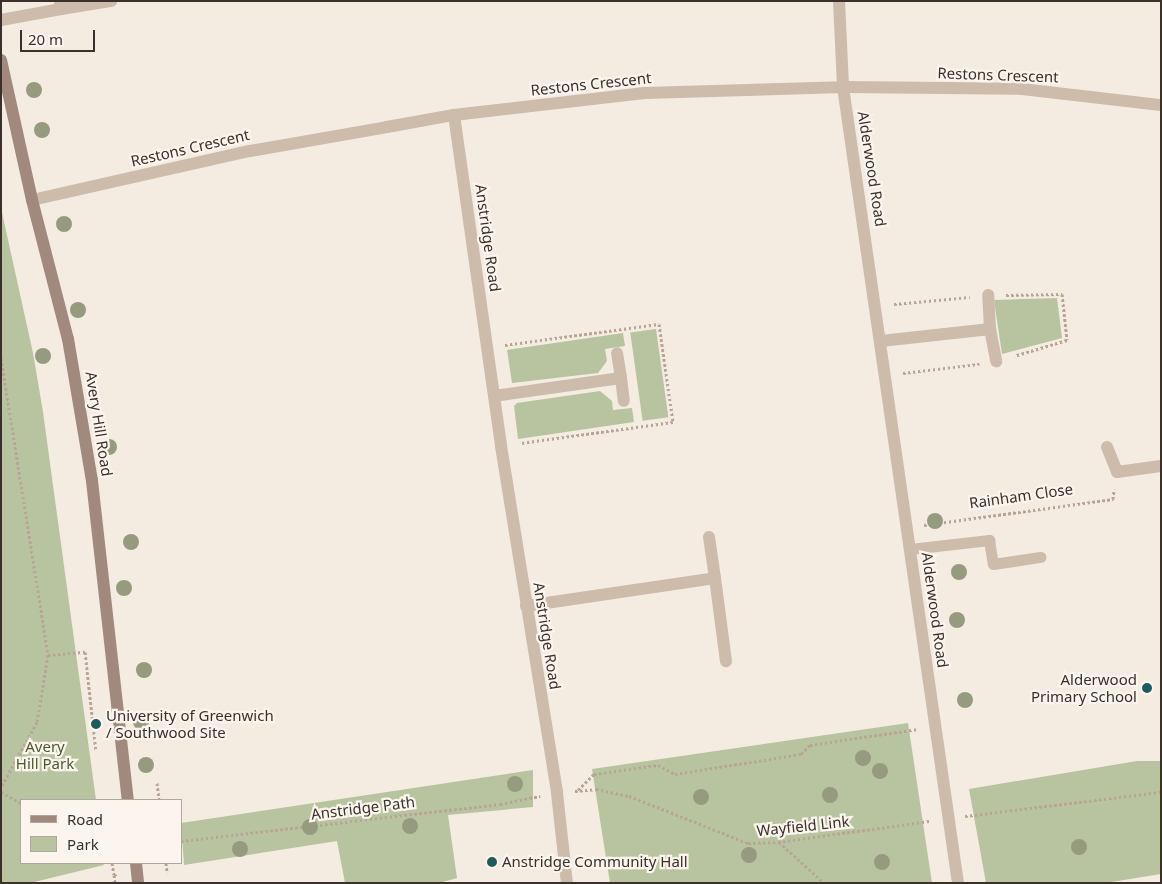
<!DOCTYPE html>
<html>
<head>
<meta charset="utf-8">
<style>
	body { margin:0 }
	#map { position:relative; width:1162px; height:884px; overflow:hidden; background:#f4ebe1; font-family:"Noto Sans",sans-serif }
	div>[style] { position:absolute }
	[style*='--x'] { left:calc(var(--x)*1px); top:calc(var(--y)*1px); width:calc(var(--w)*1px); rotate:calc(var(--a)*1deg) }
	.green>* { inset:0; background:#b8c4a0; transform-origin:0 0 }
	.path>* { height:3px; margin-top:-1.5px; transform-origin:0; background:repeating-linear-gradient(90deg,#b9a596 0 2.5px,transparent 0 5px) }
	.lane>* { height:11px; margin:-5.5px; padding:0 5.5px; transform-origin:5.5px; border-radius:5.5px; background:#cdbbac }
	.street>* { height:12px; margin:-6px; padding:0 6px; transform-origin:6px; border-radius:6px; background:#cdbbac }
	.secondary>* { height:12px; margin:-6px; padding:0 6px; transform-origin:6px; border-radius:6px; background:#a18a7d }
	.trees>* { width:16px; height:16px; margin:-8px; border-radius:50%; background:#969b7f }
	.dots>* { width:14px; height:14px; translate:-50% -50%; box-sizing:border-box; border:2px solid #fbf5ee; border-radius:50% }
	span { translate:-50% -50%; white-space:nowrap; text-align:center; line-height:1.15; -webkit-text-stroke:4.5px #fbf5ee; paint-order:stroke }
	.street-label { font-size:15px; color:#3b302b }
	.poi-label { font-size:15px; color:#3b302b }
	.right { translate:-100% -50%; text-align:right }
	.left { translate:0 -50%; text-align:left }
	.park-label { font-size:15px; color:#4a5a2e }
	.frame { position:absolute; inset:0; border:2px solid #3b302b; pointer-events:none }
	.legend { position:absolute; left:20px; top:799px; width:162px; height:65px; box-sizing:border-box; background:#fbf5ee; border:1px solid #aea6a0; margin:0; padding:6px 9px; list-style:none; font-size:15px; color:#3b302b }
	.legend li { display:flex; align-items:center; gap:10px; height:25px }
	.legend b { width:25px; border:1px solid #aea6a0 }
	.scale { position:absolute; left:20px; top:30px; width:75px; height:22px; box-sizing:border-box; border:2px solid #3b302b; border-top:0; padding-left:6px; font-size:15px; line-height:18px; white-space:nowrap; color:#3b302b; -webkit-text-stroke:4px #fbf5ee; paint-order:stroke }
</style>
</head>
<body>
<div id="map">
	<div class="green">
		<i style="clip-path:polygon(1px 208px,33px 353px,43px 412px,96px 800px,21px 800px,21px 863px,103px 863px,104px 865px,30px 883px,1px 883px)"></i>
		<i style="clip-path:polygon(1057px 298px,1062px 338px,1002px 354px,994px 300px)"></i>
		<i style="left:656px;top:329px;width:89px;height:26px;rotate:82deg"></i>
		<i style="clip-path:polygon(623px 333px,625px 346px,605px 349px,607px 361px,598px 373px,512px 383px,507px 350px)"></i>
		<i style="clip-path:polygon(600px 391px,612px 401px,613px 410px,632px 408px,634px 422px,518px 439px,514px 406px,517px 403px)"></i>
		<i style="clip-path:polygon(908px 723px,932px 883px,610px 883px,592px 769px)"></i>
		<i style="clip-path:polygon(1137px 761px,1161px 761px,1161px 874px,1105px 883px,986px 883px,969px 789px)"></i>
		<i style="clip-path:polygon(533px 770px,533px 807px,448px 815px,457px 878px,439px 883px,345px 883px,337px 841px,184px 865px,181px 823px)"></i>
	</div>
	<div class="path">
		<i style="--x:1006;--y:295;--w:56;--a:-1"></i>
		<i style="--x:1062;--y:294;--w:46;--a:83.8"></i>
		<i style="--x:1067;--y:340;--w:55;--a:163.2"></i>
		<i style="--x:894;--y:304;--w:76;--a:-5.3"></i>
		<i style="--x:505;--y:345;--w:155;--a:-7.8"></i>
		<i style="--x:659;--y:324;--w:99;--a:81.9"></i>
		<i style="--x:673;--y:422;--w:154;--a:172.2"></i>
		<i style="--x:1;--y:358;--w:301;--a:81"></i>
		<i style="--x:48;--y:655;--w:68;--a:99.3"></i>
		<i style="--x:37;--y:722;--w:74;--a:119"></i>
		<i style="--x:903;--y:373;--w:77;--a:-6.8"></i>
		<i style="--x:924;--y:525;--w:191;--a:-7.8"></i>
		<i style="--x:1113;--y:499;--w:10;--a:-84"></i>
		<i style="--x:48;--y:655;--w:37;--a:-5"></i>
		<i style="--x:85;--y:652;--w:100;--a:83.7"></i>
		<i style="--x:157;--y:783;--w:17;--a:83"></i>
		<i style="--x:578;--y:790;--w:23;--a:-45"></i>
		<i style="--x:594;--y:774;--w:65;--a:-8"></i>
		<i style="--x:658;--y:765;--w:19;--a:28"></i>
		<i style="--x:675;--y:774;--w:128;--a:-9"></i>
		<i style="--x:801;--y:754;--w:13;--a:-45"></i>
		<i style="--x:810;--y:745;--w:109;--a:-8.4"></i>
		<i style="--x:575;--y:791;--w:21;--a:-5"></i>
		<i style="--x:596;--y:789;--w:34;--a:12"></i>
		<i style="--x:629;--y:796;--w:128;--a:21.6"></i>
		<i style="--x:748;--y:843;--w:30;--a:-2"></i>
		<i style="--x:778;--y:842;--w:153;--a:-7.9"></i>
		<i style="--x:1;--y:792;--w:23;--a:29"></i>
		<i style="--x:965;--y:816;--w:197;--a:-7"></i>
		<i style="--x:181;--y:841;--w:321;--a:-6.6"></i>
		<i style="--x:500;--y:804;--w:41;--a:-11.3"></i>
		<i style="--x:779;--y:842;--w:61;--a:42.3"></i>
		<i style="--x:112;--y:863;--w:12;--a:81"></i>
		<i style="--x:114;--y:875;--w:4;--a:14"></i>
		<i style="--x:166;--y:863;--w:10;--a:84"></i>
		<i style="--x:114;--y:875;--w:8;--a:83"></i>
	</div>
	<div class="lane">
		<i style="--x:910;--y:549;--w:80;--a:-6.5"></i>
		<i style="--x:989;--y:540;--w:24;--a:81"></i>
		<i style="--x:993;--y:564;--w:48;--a:-8.5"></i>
	</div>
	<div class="street">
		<i style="--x:839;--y:1;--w:86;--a:87.3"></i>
		<i style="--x:843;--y:87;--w:804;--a:81.78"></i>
		<i style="--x:61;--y:9;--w:51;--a:-9.1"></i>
		<i style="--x:1;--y:20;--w:61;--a:-10.4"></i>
		<i style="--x:61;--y:9;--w:8;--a:-97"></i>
		<i style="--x:454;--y:115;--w:334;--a:81.9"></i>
		<i style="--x:501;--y:446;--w:351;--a:80.8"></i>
		<i style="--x:557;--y:793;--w:91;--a:83.7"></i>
		<i style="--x:32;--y:200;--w:223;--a:-12.7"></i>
		<i style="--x:250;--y:151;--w:139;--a:-9.9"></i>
		<i style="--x:387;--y:127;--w:68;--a:-10.2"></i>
		<i style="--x:454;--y:115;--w:192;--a:-6.6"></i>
		<i style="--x:645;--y:93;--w:198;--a:-1.7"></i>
		<i style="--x:843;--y:87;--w:179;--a:0.6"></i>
		<i style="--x:1022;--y:89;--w:140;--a:6.6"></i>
		<i style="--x:990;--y:329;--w:33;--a:79"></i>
		<i style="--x:881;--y:341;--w:110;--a:-6.3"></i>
		<i style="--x:990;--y:329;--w:34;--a:-93"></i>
		<i style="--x:621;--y:378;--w:23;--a:83"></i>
		<i style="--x:494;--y:396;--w:128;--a:-8.1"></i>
		<i style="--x:621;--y:378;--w:25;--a:-99"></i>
		<i style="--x:1107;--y:447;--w:27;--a:68"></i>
		<i style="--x:1117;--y:472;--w:44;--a:-7.8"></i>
		<i style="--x:709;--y:537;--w:41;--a:81.7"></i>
		<i style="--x:526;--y:606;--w:191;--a:-8.4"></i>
		<i style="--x:715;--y:578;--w:84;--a:82.5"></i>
	</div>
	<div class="secondary">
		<i style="--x:1;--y:60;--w:143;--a:77.5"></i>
		<i style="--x:32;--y:200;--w:144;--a:75.5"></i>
		<i style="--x:68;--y:339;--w:144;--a:80.4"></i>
		<i style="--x:92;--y:481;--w:321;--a:83.6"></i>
		<i style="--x:136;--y:863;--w:20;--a:84"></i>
	</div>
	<div class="trees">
		<i style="left:34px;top:90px"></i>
		<i style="left:42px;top:130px"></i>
		<i style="left:64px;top:224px"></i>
		<i style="left:78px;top:310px"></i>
		<i style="left:43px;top:356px"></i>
		<i style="left:109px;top:447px"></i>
		<i style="left:935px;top:521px"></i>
		<i style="left:131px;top:542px"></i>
		<i style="left:959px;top:572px"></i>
		<i style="left:124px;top:588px"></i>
		<i style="left:957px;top:620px"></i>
		<i style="left:144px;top:670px"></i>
		<i style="left:965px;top:700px"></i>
		<i style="left:141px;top:722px"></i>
		<i style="left:863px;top:758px"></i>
		<i style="left:146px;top:765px"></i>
		<i style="left:880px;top:771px"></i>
		<i style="left:515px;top:784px"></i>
		<i style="left:830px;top:795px"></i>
		<i style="left:701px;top:797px"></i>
		<i style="left:410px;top:826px"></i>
		<i style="left:310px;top:827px"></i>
		<i style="left:1079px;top:847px"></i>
		<i style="left:240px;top:849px"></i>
		<i style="left:749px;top:855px"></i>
		<i style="left:882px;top:862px"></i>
	</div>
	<div class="dots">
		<i style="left:1147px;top:688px;background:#1f5a5e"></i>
		<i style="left:96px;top:724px;background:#1f5a5e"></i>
		<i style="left:492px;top:862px;background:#1f5a5e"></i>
	</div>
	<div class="street-label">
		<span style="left:998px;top:75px;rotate:2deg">Restons Crescent</span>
		<span style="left:591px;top:84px;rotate:-6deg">Restons Crescent</span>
		<span style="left:190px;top:148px;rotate:-13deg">Restons Crescent</span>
		<span style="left:872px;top:169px;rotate:81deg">Alderwood Road</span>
		<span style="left:488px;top:238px;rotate:82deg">Anstridge Road</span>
		<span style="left:99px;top:424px;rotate:81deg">Avery Hill Road</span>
		<span style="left:1021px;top:496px;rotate:-8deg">Rainham Close</span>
		<span style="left:935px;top:610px;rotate:82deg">Alderwood Road</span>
		<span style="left:547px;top:636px;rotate:81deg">Anstridge Road</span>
		<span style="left:363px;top:808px;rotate:-7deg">Anstridge Path</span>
		<span style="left:803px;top:826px;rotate:-6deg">Wayfield Link</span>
	</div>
	<div class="poi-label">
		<span class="right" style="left:1137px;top:688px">Alderwood<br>Primary School</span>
		<span class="left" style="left:106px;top:724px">University of Greenwich<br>/ Southwood Site</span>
		<span class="left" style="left:502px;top:862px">Anstridge Community Hall</span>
	</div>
	<div class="park-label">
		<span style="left:45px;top:755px">Avery<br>Hill Park</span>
	</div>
	<div class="frame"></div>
	<ul class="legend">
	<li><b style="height:6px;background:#a18a7d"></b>Road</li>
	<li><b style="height:14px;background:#b8c4a0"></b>Park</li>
	</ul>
	<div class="scale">20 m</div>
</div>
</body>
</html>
